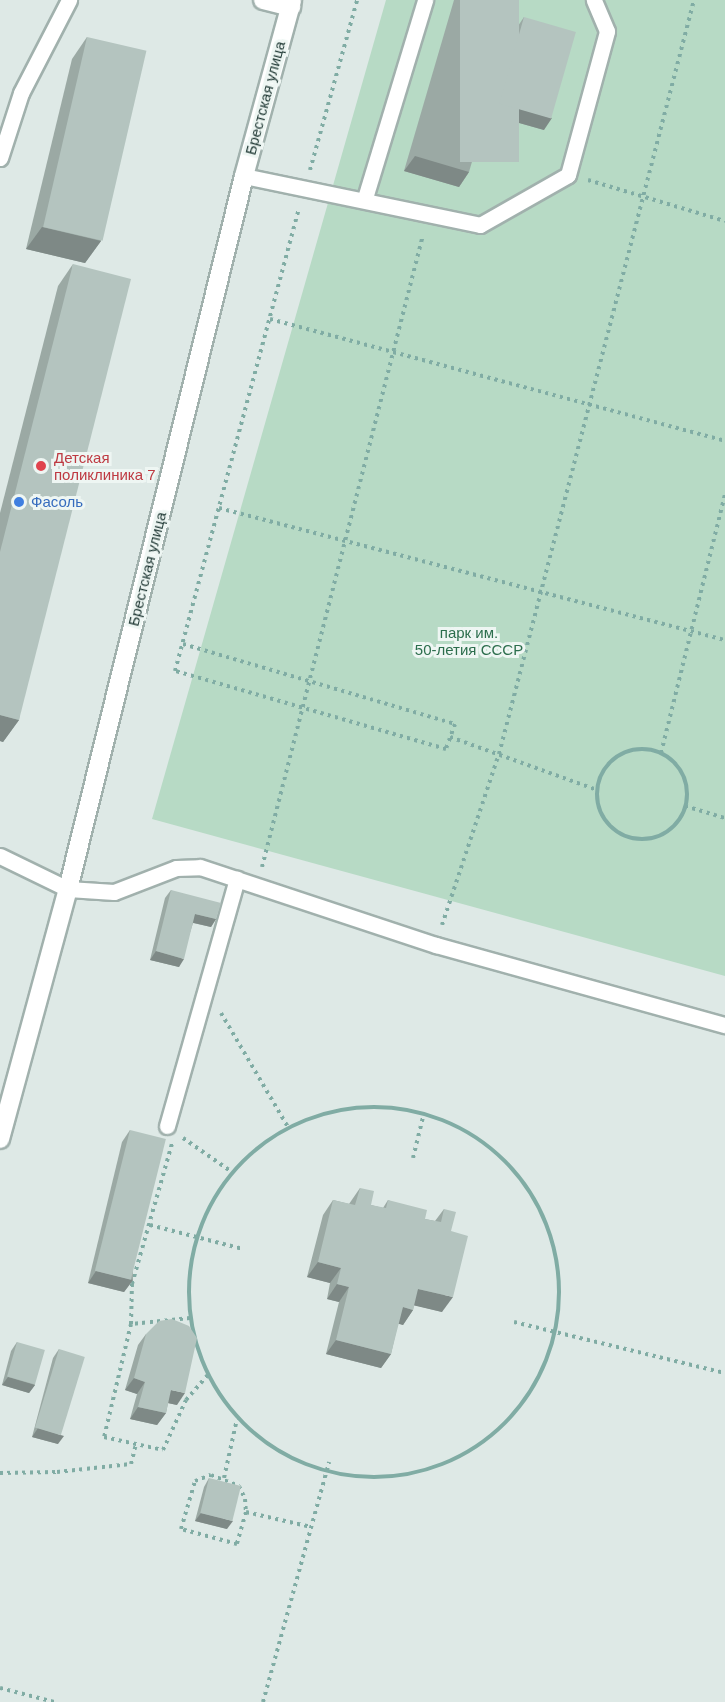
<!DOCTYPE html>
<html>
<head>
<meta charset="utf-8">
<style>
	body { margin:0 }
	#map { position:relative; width:725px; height:1702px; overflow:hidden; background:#dee9e6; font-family:Arial,sans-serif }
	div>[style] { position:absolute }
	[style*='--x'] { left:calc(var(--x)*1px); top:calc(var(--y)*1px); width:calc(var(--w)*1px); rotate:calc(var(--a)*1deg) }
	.green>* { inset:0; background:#b7dac5 }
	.path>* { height:4px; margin-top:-2px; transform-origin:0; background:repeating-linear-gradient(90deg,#80aca4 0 3px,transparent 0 7.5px) }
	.path>.ring { margin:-2px; padding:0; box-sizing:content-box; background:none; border:4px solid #80aca4; border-radius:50% }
	.roads { filter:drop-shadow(2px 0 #a1b1ad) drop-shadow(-2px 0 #a1b1ad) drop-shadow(0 2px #a1b1ad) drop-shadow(0 -2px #a1b1ad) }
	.service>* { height:15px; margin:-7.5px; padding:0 7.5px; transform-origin:7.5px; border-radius:7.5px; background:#fff }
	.minor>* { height:18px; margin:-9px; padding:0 9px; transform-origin:9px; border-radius:9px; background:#fff }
	.tertiary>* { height:18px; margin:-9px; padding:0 9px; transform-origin:9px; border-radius:9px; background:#fff }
	.wall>* { inset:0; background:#9ba9a4 }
	.shaded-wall>* { inset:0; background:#7e8986 }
	.building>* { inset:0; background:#b4c4bf; transform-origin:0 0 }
	.dots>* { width:16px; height:16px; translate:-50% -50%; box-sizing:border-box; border:3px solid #eef6f3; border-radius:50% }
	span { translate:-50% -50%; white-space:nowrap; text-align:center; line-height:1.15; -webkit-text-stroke:6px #eef6f3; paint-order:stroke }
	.street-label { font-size:15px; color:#203935 }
	.health-label { font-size:15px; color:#be3a42 }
	.left { translate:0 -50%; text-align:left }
	.shop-label { font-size:15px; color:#366cbe }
	.park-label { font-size:15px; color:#2c6e4d }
</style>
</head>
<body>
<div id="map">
	<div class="green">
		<i style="clip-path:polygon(386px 0,725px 0,725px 976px,152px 819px)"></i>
	</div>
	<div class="path">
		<i style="--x:310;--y:170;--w:176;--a:-74.5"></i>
		<i style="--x:588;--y:180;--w:143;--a:16.7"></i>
		<i style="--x:270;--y:319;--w:471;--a:15"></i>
		<i style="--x:219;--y:508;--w:523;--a:14.62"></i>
		<i style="--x:183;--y:644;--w:284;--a:16.4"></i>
		<i style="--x:455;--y:724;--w:27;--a:110"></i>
		<i style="--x:446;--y:749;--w:282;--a:-163.9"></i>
		<i style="--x:175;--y:671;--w:478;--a:-75"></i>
		<i style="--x:450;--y:737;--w:156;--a:19.8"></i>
		<i class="ring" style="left:597px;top:749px;width:86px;height:86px"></i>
		<i style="--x:661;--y:753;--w:267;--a:-76.1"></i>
		<i style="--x:685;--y:806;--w:42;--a:16.7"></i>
		<i style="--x:262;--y:867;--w:652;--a:-75.71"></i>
		<i style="--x:442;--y:925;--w:180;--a:-71.6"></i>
		<i style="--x:499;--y:754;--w:779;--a:-75.5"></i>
		<i style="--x:221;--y:1013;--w:132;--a:59.6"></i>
		<i class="ring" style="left:189px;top:1107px;width:366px;height:366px"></i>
		<i style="--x:183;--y:1138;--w:60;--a:34.8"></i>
		<i style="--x:413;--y:1158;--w:46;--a:-76.3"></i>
		<i style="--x:150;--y:1225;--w:96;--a:14.5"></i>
		<i style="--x:190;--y:1318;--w:59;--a:174.2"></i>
		<i style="--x:131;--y:1324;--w:116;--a:103.4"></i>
		<i style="--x:104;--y:1437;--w:60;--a:12.4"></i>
		<i style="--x:163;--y:1450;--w:55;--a:-65.3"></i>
		<i style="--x:186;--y:1400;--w:33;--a:-49"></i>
		<i style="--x:514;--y:1322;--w:217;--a:13.6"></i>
		<i style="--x:131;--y:1324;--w:40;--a:-88.6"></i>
		<i style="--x:132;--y:1284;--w:146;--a:-74.1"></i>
		<i style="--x:0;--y:1473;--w:57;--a:-1"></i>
		<i style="--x:57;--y:1472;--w:74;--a:-6.2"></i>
		<i style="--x:131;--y:1464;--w:21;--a:-76"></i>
		<i style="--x:211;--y:1475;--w:30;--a:21"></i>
		<i style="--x:239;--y:1486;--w:14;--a:65"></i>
		<i style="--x:245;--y:1499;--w:13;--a:86"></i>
		<i style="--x:246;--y:1512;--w:33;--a:106"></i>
		<i style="--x:237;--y:1544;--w:58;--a:-165"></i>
		<i style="--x:181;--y:1529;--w:50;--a:-73.7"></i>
		<i style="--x:195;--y:1481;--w:17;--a:-21"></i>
		<i style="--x:224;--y:1478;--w:60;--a:-77.6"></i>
		<i style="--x:246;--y:1512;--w:67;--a:13"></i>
		<i style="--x:0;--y:1688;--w:56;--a:14.5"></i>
		<i style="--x:263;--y:1702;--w:249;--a:-74.6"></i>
	</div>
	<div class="roads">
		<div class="service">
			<i style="--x:0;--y:158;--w:68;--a:-72.1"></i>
			<i style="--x:21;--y:93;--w:105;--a:-62.7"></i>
			<i style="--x:244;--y:176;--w:241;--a:11.7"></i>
			<i style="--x:480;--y:225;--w:101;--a:-29.6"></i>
			<i style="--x:568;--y:175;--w:149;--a:-74.8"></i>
			<i style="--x:607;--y:31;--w:34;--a:-113"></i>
			<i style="--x:365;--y:198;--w:207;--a:-73.1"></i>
			<i style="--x:0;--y:856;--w:76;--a:25.9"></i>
			<i style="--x:68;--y:889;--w:46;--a:3.7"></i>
			<i style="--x:114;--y:892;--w:66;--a:-21.2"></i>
			<i style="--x:176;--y:868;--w:24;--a:-2"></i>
			<i style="--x:200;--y:867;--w:249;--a:18.3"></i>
			<i style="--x:436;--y:945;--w:300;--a:15.5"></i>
			<i style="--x:167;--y:1126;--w:257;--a:-74.2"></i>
		</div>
		<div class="minor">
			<i style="--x:263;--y:0;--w:29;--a:14"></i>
		</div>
		<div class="tertiary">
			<i style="--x:0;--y:1139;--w:259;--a:-74.8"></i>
			<i style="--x:68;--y:889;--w:734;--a:-76.13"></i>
			<i style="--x:244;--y:176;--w:182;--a:-74.7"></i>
		</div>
	</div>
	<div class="wall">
		<i style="clip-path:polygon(454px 0,519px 0,469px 172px,459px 187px,404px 171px)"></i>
		<i style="clip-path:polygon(524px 17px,544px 130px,491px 115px,516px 29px)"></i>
		<i style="clip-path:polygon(87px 37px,101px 241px,85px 263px,26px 249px,72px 59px)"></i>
		<i style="clip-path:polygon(73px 264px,19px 720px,3px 742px,0 741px,0 513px,58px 286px)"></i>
		<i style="clip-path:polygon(171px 890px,216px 919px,211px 927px,193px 923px,179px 967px,150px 960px,165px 898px)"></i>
		<i style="clip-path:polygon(130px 1130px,133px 1280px,124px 1292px,88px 1283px,122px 1142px)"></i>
		<i style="clip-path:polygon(360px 1188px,371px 1205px,383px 1208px,388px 1200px,425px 1219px,435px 1221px,444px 1209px,451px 1231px,442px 1312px,414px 1305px,413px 1310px,403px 1325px,398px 1323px,391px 1354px,381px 1368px,326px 1354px,339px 1302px,327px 1299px,330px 1283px,307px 1277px,323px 1215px,333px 1200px,349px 1204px)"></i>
		<i style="clip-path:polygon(146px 1334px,177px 1405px,168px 1403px,166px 1413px,157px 1425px,130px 1419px,137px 1394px,125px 1390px,138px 1345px)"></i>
		<i style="clip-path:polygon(17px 1342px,35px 1385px,29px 1393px,2px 1385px,11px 1351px)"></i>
		<i style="clip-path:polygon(59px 1349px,58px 1444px,32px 1437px,53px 1358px)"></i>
		<i style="clip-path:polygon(209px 1478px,227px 1529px,195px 1521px,204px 1487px)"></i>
	</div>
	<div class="shaded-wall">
		<i style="clip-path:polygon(499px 103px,552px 118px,544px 130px,491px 115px)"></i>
		<i style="clip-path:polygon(415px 156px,469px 172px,459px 187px,404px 171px)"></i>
		<i style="clip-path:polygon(42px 227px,101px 241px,85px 263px,26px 249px)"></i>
		<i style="clip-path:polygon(0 715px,19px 720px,3px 742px,0 741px)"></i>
		<i style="clip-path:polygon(195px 914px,216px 919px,211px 927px,190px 922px)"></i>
		<i style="clip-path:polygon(156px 951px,184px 959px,179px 967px,150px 960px)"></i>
		<i style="clip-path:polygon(318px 1262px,341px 1268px,330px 1283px,307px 1277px)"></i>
		<i style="clip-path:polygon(96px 1271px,133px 1280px,124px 1292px,88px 1283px)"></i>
		<i style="clip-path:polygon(337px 1284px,349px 1287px,339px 1302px,327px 1299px)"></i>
		<i style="clip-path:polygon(418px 1289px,453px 1297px,442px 1312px,408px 1304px)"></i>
		<i style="clip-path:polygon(403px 1307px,413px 1310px,403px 1325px,392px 1322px)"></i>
		<i style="clip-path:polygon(336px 1340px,391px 1354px,381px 1368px,326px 1354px)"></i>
		<i style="clip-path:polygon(8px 1377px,35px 1385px,29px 1393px,2px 1385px)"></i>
		<i style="clip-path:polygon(134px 1378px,145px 1382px,137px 1394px,125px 1390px)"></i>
		<i style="clip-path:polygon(171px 1390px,185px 1393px,177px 1405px,163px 1402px)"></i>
		<i style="clip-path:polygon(138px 1407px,166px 1413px,157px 1425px,130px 1419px)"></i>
		<i style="clip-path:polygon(38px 1428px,64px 1436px,58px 1444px,32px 1437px)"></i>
		<i style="clip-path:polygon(201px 1513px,233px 1521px,227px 1529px,195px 1521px)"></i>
	</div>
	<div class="building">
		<i style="left:460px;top:0;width:59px;height:162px"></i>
		<i style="left:524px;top:17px;width:54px;height:90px;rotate:16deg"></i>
		<i style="left:87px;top:37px;width:61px;height:195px;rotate:13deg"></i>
		<i style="clip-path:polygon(73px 264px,131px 279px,19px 720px,0 715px,0 552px)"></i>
		<i style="clip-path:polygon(171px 890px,221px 903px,216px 919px,195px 914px,184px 959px,156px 951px)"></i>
		<i style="left:130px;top:1130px;width:37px;height:145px;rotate:14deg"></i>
		<i style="clip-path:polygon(360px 1188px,374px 1191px,371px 1205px,386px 1208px,388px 1200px,427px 1210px,425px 1219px,441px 1222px,444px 1209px,456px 1212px,451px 1231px,468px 1236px,453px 1297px,418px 1289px,413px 1310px,403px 1307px,391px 1354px,336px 1340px,349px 1287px,337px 1284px,341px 1268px,318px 1262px,333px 1200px,355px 1205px)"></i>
		<i style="clip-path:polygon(172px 1319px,189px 1326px,197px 1338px,185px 1393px,171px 1390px,166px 1413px,138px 1407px,145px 1382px,134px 1378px,146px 1334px,159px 1321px)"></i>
		<i style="left:17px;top:1342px;width:29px;height:36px;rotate:16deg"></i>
		<i style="left:59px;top:1349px;width:27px;height:82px;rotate:17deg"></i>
		<i style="left:209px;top:1478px;width:33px;height:36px;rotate:14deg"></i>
	</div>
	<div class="dots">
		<i style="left:41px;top:466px;background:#e0444e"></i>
		<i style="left:19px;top:502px;background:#3f7fe0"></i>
	</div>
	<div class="street-label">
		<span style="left:265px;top:98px;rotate:-75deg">Брестская улица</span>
		<span style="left:147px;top:569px;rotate:-76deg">Брестская улица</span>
	</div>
	<div class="health-label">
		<span class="left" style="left:54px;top:466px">Детская<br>поликлиника 7</span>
	</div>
	<div class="shop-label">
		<span class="left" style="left:31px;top:502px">Фасоль</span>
	</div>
	<div class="park-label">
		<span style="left:469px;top:641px">парк им.<br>50-летия СССР</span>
	</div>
</div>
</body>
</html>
